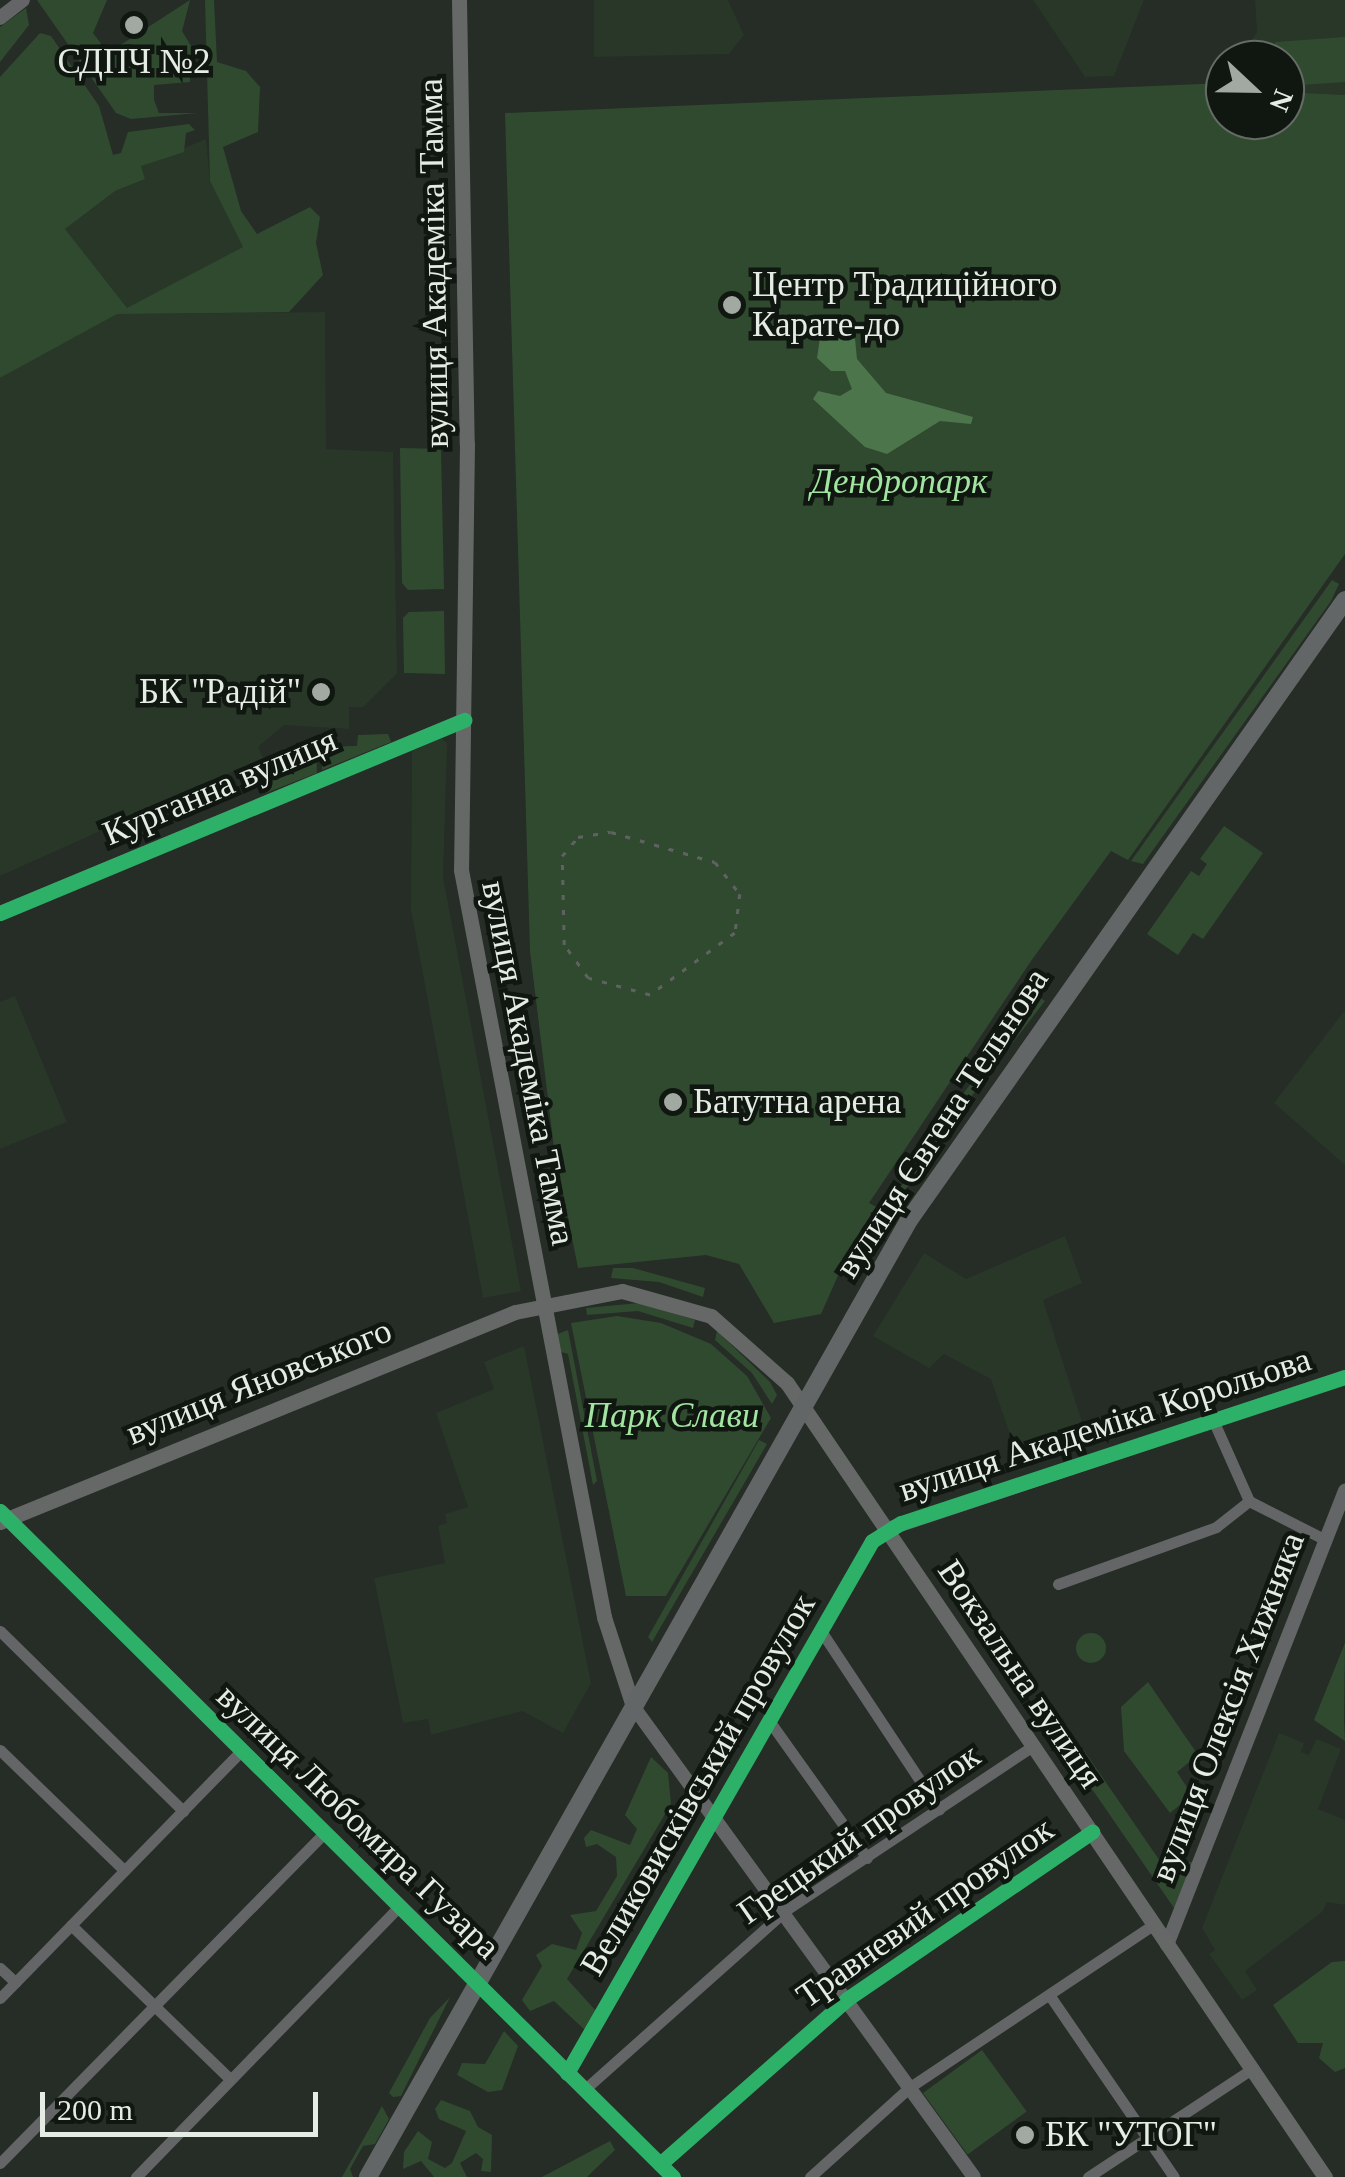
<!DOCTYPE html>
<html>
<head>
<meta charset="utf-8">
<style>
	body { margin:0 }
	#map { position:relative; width:1345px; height:2177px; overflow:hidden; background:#262c26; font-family:"Times New Roman",serif }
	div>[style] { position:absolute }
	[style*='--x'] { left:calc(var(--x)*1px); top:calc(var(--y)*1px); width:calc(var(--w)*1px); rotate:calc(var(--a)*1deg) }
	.built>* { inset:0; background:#283728 }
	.green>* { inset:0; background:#304a30; transform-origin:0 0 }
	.round { border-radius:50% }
	.water>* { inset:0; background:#4d754c }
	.minor>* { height:11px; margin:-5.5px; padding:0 5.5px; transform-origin:5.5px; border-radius:5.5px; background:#646567 }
	.tertiary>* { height:14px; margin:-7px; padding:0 7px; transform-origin:7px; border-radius:7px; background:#646567 }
	.secondary>* { height:15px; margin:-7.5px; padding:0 7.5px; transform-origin:7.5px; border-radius:7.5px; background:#666868 }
	.primary>* { height:18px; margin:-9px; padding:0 9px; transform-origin:9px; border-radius:9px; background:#636666 }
	.rail>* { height:2.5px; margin-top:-1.25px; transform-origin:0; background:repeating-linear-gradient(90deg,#5f6260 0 5px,transparent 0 15px) }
	.cycleway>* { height:15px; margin:-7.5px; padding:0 7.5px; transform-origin:7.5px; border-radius:7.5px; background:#2db169 }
	.dots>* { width:28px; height:28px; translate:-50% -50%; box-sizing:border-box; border:5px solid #101610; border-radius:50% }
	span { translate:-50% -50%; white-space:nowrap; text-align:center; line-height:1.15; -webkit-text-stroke:9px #101610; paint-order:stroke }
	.poi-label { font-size:35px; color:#e4ece4 }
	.left { translate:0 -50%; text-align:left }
	.right { translate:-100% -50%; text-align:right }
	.street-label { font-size:35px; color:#e4ece4 }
	.park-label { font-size:35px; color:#a2e4a1; font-style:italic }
	.north { position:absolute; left:1205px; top:40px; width:100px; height:100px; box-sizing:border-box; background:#101610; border:2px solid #656c65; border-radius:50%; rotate:112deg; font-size:28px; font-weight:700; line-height:40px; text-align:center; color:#e4ece4 }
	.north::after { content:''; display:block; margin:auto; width:35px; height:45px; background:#a2a9a2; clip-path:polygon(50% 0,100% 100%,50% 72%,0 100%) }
	.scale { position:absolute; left:40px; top:2092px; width:278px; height:45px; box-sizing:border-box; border:5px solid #e4ece4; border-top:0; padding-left:12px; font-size:30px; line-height:35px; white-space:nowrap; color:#e4ece4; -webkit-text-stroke:8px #101610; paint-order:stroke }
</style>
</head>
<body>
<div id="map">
	<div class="built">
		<i style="clip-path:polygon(594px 0,728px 0,744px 35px,729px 54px,594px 57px)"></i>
		<i style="clip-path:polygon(1033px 0,1144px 0,1114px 76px,1085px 77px)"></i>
		<i style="clip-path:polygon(1255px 0,1345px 0,1345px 95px,1285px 92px,1285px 60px,1238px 60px,1257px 32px)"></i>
		<i style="clip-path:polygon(206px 139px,210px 181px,243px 247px,127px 309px,65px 229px,115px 191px,145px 179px,141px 166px)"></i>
		<i style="clip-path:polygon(325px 312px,326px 449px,393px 452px,397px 673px,363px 707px,349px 707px,349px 729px,284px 725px,258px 747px,263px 758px,0 876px,0 378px,117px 314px)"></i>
		<i style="clip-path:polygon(441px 738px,447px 743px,443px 877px,521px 1291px,483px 1298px,411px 910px,412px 751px)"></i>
		<i style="clip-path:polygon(15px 996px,67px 1122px,0 1149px,0 1002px)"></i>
		<i style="clip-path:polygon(1345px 1010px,1345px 1165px,1274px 1103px)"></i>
		<i style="clip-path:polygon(1065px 1236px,1082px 1283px,1043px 1300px,1083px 1425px,1124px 1414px,1130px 1434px,1021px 1467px,991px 1379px,944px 1354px,929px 1368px,873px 1336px,924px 1253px,966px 1279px)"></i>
		<i style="clip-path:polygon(524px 1346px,591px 1683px,563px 1733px,522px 1711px,431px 1735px,428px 1719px,403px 1723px,374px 1578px,445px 1563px,438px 1526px,447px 1523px,445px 1514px,468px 1507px,436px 1413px,494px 1389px,484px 1362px)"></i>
		<i style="clip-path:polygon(1279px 1733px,1304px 1743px,1301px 1752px,1309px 1755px,1317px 1739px,1341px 1749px,1318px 1809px,1345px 1820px,1345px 1905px,1327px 1902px,1322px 1912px,1245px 1971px,1257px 1990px,1242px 2000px,1209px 1954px,1215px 1950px,1202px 1928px)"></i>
	</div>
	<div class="green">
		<i style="clip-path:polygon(37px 0,107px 0,93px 33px,108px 53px,190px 0,182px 31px,191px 46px,190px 82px,154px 85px,154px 100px,159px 113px,198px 113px,131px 119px,116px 113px)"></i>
		<i style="clip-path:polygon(205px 0,214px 0,217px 62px,246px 71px,260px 87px,258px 132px,223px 147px,241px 211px,257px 234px,310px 207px,320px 217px,316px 243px,323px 275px,289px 312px,117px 314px,0 378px,0 77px,40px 33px,51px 36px,99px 106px,113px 155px,121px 153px,128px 132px,189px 124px,195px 130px,186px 133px,184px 152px,141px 166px,145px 179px,115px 191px,65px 229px,127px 308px,243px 247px,210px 181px)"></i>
		<i style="clip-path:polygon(26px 8px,29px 25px,0 62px,0 27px)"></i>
		<i style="clip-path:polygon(1345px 37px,1345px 82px,1285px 86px,1285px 60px,1261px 60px,1276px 42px)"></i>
		<i style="clip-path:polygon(1225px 83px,1225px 120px,1285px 120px,1285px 92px,1345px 95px,1345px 554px,1128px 860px,1111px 851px,1031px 961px,869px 1203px,882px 1210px,856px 1257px,841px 1269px,821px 1314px,774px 1323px,739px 1264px,706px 1255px,578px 1268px,554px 1148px,530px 951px,505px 113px)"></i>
		<i style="clip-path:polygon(400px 448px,441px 449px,444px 589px,408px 590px,402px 583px)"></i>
		<i style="clip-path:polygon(1332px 580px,1339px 584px,1331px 601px,1143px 864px,1131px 861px)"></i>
		<i style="clip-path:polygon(444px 611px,445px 674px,404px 673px,403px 618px,409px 612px)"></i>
		<i style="clip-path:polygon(388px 734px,391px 742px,322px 770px,322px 747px,357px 746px,358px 735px)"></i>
		<i style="clip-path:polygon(316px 747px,317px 773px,266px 793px,256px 767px,285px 748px)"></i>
		<i style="clip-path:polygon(1224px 826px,1263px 853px,1203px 939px,1193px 933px,1178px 955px,1147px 934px,1191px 871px,1199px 876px,1207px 864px,1200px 859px)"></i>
		<i style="clip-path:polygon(1035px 994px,1045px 1001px,967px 1102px,961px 1097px)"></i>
		<i style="clip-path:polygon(954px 1107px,960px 1121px,893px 1205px,890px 1203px)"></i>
		<i style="clip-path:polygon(633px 1268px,705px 1288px,703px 1297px,659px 1282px,611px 1278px,613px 1268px)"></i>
		<i style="clip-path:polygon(639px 1303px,695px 1320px,693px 1328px,638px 1311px,587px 1315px,586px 1308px)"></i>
		<i style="clip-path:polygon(617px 1316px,661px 1323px,711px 1344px,747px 1376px,771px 1418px,666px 1596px,626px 1596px,571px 1323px)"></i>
		<i style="clip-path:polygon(568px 1330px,597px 1481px,593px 1485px,568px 1354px,558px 1351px,555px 1335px)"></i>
		<i style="clip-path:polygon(717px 1331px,770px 1382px,777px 1395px,772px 1404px,752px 1373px,715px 1340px)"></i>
		<i style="clip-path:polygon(759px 1440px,767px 1444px,652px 1642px,648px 1637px)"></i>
		<i class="round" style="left:1076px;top:1633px;width:30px;height:30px"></i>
		<i style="clip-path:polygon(1345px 1643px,1344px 1720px,1345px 1741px,1314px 1720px)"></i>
		<i style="clip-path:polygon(1148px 1682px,1198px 1755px,1177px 1772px,1192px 1795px,1170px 1813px,1124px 1751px,1121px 1707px)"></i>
		<i style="clip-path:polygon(1083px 1749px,1160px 1861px,1193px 1862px,1174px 1908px,1072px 1760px)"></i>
		<i style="clip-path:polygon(651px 1757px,668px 1773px,671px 1804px,567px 1979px,606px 2022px,588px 2033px,554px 2001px,530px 2011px,522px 2000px,542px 1966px,536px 1955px,552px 1944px,576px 1950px,582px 1933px,570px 1915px,596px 1911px,617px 1876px,616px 1857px,597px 1844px,586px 1847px,584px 1838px,591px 1830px,630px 1845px,637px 1829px,625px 1815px)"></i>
		<i style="clip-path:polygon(1345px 1961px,1345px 2068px,1335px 2072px,1319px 2058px,1323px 2043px,1298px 2043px,1273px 2005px,1332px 1962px)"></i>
		<i style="clip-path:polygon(450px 1997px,401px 2096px,393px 2097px,389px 2093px,430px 2018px)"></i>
		<i style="clip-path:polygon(504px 2031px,518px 2046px,502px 2090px,488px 2092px,457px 2075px,462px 2063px,485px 2064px)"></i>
		<i style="left:982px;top:2050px;width:76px;height:73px;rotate:54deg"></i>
		<i style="clip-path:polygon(441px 2100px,470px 2111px,478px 2127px,492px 2135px,491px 2172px,481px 2171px,483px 2159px,476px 2153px,460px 2163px,467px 2177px,434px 2177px,421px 2161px,403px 2169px,404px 2152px,418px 2131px,432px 2142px,428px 2159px,445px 2168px,452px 2163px,466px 2131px,439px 2119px,435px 2109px)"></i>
		<i style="clip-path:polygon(382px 2106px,389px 2119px,375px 2144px,363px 2146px,350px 2169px,353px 2177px,342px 2177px)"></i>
		<i style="clip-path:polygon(610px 2141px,615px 2150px,587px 2177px,542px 2177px)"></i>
	</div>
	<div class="water">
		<i style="clip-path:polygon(838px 330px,855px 339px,857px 359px,886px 393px,973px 417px,971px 424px,940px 421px,887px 454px,865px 447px,813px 399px,818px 391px,840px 396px,852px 389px,845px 371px,831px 371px,817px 358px,820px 338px)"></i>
	</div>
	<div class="minor">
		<i style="--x:1213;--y:1420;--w:89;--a:66"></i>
		<i style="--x:1249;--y:1501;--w:86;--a:26.9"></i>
		<i style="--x:1058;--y:1584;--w:168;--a:-19.8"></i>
		<i style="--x:1216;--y:1527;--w:42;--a:-38.2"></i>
		<i style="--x:0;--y:1631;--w:257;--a:44.5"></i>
		<i style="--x:821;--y:1631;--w:214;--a:56.5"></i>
		<i style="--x:770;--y:1722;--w:167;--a:54.5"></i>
		<i style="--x:0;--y:1750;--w:173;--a:44.1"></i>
		<i style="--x:71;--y:1925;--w:221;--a:44.1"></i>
		<i style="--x:0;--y:1968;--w:21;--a:43"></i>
		<i style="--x:479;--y:1984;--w:274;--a:44.9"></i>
		<i style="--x:1050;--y:1996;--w:219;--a:55.6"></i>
		<i style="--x:0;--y:1998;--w:345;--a:-45.7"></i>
		<i style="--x:567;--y:2073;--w:613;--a:-60.17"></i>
		<i style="--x:872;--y:1541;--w:17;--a:-40"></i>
		<i style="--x:584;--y:2090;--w:271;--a:-41.7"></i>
		<i style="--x:786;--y:1910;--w:298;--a:-33.6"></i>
		<i style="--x:0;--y:2163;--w:462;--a:-45.5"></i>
		<i style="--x:660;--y:2164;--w:249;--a:-41.4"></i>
		<i style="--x:847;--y:1999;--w:297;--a:-34.3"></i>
		<i style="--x:136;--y:2177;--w:377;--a:-45.8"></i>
		<i style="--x:810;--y:2177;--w:135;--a:-42"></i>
		<i style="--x:910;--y:2087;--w:293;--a:-33.7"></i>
		<i style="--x:1088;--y:2177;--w:198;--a:-33.4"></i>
	</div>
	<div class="tertiary">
		<i style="--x:0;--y:18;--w:29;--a:-38"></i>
		<i style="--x:0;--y:913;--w:503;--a:-22.58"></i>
		<i style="--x:0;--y:1511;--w:673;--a:44.64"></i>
		<i style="--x:885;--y:1530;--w:485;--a:-18.4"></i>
		<i style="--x:633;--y:1706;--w:581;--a:54.1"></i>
		<i style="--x:1167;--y:1945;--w:488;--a:-68.6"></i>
	</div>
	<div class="secondary">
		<i style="--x:459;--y:0;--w:444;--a:89"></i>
		<i style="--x:467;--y:444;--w:426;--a:90.8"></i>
		<i style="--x:461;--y:870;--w:761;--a:79.16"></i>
		<i style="--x:604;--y:1617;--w:94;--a:72"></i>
		<i style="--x:0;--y:1522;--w:556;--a:-22.18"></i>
		<i style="--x:515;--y:1312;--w:109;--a:-11.1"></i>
		<i style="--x:622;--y:1291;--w:92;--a:15.7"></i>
		<i style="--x:711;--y:1316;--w:101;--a:41.4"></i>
		<i style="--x:787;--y:1383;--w:959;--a:55.88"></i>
	</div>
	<div class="primary">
		<i style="--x:368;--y:2177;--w:1099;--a:-60.52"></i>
		<i style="--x:909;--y:1220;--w:758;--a:-54.88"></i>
	</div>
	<div class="rail">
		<i style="--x:611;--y:832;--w:108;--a:16.1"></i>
		<i style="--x:715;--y:862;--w:41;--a:52"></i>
		<i style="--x:740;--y:894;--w:39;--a:97"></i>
		<i style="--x:735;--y:933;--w:105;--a:143.9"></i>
		<i style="--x:650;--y:995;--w:64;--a:-164.7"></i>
		<i style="--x:588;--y:978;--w:41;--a:-126"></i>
		<i style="--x:564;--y:945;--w:89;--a:-91.3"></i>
		<i style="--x:562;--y:856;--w:25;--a:-50"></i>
		<i style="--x:578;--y:837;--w:33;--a:-9"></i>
	</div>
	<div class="cycleway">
		<i style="--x:0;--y:913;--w:503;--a:-22.58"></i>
		<i style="--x:0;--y:1511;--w:947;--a:44.7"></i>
		<i style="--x:567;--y:2073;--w:613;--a:-60.17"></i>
		<i style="--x:872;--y:1541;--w:34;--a:-32"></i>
		<i style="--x:901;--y:1523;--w:467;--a:-18.2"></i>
		<i style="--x:660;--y:2164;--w:249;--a:-41.4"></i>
		<i style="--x:847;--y:1999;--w:297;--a:-34.3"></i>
	</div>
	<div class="dots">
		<i style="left:134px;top:25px;background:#a2a9a2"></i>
		<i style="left:732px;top:305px;background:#a2a9a2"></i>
		<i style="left:321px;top:692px;background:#a2a9a2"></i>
		<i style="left:673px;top:1102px;background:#a2a9a2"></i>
		<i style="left:1025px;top:2135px;background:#a2a9a2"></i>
	</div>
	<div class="poi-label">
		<span style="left:134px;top:62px">СДПЧ №2</span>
		<span class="left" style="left:752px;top:305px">Центр Традиційного<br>Карате-до</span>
		<span class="right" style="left:301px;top:692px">БК "Радій"</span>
		<span class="left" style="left:693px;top:1102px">Батутна арена</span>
		<span class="left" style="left:1045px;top:2135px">БК "УТОГ"</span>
	</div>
	<div class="street-label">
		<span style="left:434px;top:263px;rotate:-91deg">вулиця Академіка Тамма</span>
		<span style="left:220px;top:787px;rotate:-23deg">Курганна вулиця</span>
		<span style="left:528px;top:1063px;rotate:79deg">вулиця Академіка Тамма</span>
		<span style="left:942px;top:1123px;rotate:-57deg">вулиця Євгена Тельнова</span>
		<span style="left:259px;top:1382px;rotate:-22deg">вулиця Яновського</span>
		<span style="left:1105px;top:1425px;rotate:-18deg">вулиця Академіка Корольова</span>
		<span style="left:1020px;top:1674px;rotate:56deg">Вокзальна вулиця</span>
		<span style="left:1228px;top:1707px;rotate:-69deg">вулиця Олексія Хижняка</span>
		<span style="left:698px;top:1785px;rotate:-60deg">Великовисківський провулок</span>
		<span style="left:358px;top:1822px;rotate:44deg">вулиця Любомира Гузара</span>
		<span style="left:859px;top:1834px;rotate:-35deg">Грецький провулок</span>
		<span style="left:925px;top:1913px;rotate:-35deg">Травневий провулок</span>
	</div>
	<div class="park-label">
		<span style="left:899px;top:482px">Дендропарк</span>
		<span style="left:672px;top:1416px">Парк Слави</span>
	</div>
	<div class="north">N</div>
	<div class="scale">200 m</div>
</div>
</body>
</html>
